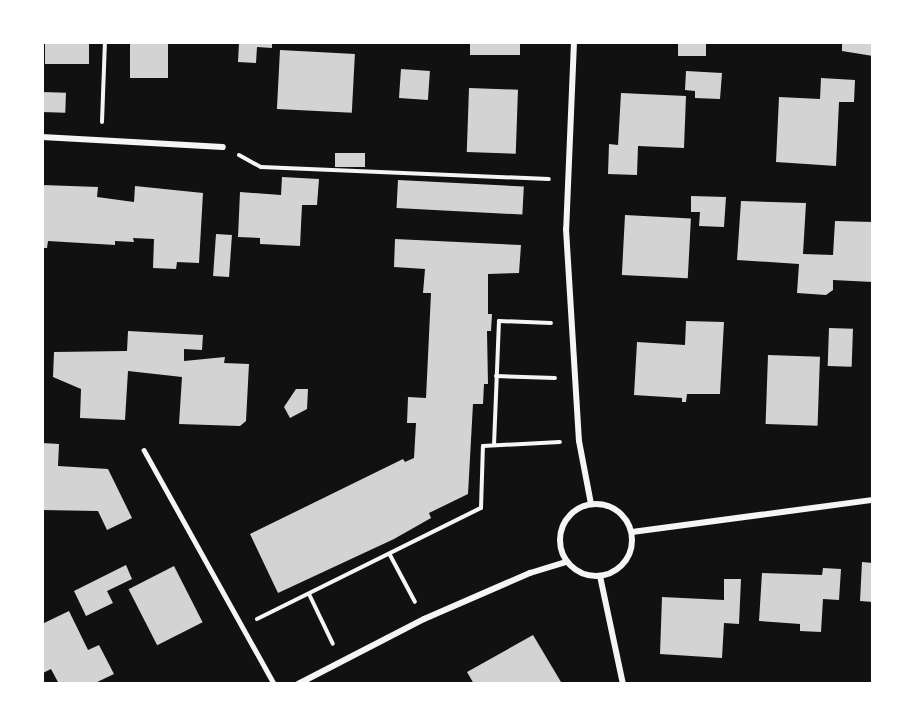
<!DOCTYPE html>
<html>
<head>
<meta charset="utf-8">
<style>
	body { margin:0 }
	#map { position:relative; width:915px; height:726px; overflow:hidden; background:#111; font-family:"DM Sans",sans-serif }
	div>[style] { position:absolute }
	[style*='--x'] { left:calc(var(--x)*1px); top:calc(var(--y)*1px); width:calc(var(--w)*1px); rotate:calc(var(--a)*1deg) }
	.building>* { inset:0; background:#d3d3d3; transform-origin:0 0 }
	.path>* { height:4px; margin:-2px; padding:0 2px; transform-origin:2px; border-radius:2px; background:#f5f5f5 }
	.service>* { height:4.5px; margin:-2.25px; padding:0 2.25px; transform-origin:2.25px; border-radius:2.25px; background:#f5f5f5 }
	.minor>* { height:6px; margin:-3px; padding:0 3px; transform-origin:3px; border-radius:3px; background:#f5f5f5 }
	.minor>.ring { margin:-3px; padding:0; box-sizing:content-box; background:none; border:6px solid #f5f5f5; border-radius:50% }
	span { translate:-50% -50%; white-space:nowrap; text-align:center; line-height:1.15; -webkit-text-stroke:5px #fff; paint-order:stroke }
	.frame { position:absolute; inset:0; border:44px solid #fff; pointer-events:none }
</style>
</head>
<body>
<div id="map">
	<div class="building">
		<i style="left:45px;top:42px;width:44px;height:22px"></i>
		<i style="left:130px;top:42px;width:38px;height:36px"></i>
		<i style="clip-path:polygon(239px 42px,272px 42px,272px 48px,257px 47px,256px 63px,238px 62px)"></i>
		<i style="left:470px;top:42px;width:50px;height:13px"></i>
		<i style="left:678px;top:42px;width:28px;height:14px"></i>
		<i style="clip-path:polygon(842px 42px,873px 42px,873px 56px,842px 51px)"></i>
		<i style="left:280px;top:50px;width:75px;height:59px;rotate:3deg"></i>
		<i style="left:401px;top:69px;width:29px;height:29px;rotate:4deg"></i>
		<i style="clip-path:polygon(686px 71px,722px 73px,720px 99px,695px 98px,695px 91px,685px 90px)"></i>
		<i style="clip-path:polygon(821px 78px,855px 80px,854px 102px,839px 102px,836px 166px,776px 162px,779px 97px,820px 99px)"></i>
		<i style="left:469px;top:88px;width:49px;height:64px;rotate:2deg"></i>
		<i style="left:42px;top:92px;width:24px;height:20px;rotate:2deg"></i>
		<i style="clip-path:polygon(621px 93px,686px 96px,684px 148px,638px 146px,637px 175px,608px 174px,609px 144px,618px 145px)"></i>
		<i style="left:335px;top:153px;width:30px;height:14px"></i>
		<i style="clip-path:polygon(282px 177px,319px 179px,317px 205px,302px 205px,300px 246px,260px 244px,260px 238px,238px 237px,240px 192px,281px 195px)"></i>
		<i style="left:398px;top:180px;width:126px;height:28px;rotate:3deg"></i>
		<i style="clip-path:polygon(42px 185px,98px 187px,97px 197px,134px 202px,135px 186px,203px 193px,199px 263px,177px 262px,176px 269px,153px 268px,154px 239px,133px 238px,134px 242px,115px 241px,115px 245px,48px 241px,47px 248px,42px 248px)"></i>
		<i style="clip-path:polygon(691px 196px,726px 197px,724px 227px,699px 226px,700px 212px,691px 212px)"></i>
		<i style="clip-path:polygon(741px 201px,806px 203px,803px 254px,833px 255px,835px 221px,873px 222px,873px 282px,833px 280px,833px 290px,826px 295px,797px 293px,799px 264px,737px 260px)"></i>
		<i style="left:625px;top:215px;width:66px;height:60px;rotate:3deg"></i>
		<i style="left:216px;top:234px;width:16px;height:42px;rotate:4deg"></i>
		<i style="clip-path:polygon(395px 239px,521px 245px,519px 273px,488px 274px,488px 314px,492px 314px,491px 331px,487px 331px,488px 384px,484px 384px,483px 404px,473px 404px,468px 494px,429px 513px,431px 518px,394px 539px,278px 593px,250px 534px,403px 459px,405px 462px,414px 458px,416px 423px,407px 423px,408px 397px,426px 398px,431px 293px,423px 293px,425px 269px,394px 267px)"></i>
		<i style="clip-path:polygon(686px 321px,724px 322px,720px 394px,687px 394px,686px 402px,682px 402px,682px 398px,634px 395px,637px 342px,685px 345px)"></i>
		<i style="left:829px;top:328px;width:24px;height:38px;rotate:2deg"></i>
		<i style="clip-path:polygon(128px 331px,203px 335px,202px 350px,184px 349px,184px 361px,225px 357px,224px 363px,249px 364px,246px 421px,240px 426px,179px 424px,182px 377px,128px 371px,125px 420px,80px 418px,81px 389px,53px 377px,54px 352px,127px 351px)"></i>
		<i style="left:768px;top:355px;width:52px;height:69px;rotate:2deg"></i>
		<i style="clip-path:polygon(296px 389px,308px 389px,307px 409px,290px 418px,284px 407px)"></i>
		<i style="clip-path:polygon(42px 443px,59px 444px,58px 466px,108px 469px,132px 518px,107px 530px,98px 511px,42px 510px)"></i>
		<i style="clip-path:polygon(862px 562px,873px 563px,873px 602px,860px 601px)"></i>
		<i style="clip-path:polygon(126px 565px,132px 579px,107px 591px,113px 603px,86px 616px,74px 591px)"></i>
		<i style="left:174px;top:566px;width:63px;height:51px;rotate:63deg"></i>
		<i style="clip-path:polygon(823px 568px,841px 569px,839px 600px,823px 599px,821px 632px,800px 631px,800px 624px,759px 621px,762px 573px,822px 575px)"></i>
		<i style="clip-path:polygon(724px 579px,741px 579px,739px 624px,724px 623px,722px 658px,660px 654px,662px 597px,724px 600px)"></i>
		<i style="clip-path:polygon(69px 611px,88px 650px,99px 645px,114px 674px,93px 684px,59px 684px,51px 669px,43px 673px,42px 624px)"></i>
		<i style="clip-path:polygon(533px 635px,561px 682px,474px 684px,467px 672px)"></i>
	</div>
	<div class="path">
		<i style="--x:102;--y:122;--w:80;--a:-87.9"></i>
		<i style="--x:239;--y:155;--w:25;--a:29"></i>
		<i style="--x:261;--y:167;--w:288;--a:2.4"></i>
		<i style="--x:496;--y:376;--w:59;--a:1.9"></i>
		<i style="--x:494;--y:445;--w:124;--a:-87.7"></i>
		<i style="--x:499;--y:321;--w:52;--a:2.2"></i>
		<i style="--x:390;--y:555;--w:53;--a:62"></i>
		<i style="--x:309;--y:594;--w:55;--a:64.4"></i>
		<i style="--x:257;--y:619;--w:250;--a:-26.4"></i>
		<i style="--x:481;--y:508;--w:62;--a:-88.2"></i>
		<i style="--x:483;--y:446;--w:77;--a:-3"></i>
	</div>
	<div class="service">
		<i style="--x:144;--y:450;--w:268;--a:60.9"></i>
	</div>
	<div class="minor">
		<i style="--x:574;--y:42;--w:187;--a:92.4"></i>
		<i style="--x:566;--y:229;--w:212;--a:86.5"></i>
		<i style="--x:579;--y:441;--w:64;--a:79.2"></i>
		<i style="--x:42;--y:137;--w:181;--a:3.2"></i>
		<i class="ring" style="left:560px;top:504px;width:66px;height:66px"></i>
		<i style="--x:632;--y:532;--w:243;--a:-7.6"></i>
		<i style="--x:600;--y:576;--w:110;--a:78"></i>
		<i style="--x:298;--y:684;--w:142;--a:-27.3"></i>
		<i style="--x:424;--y:619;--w:116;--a:-23.5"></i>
		<i style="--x:530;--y:573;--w:38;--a:-17"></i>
	</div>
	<div class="frame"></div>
</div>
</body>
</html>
